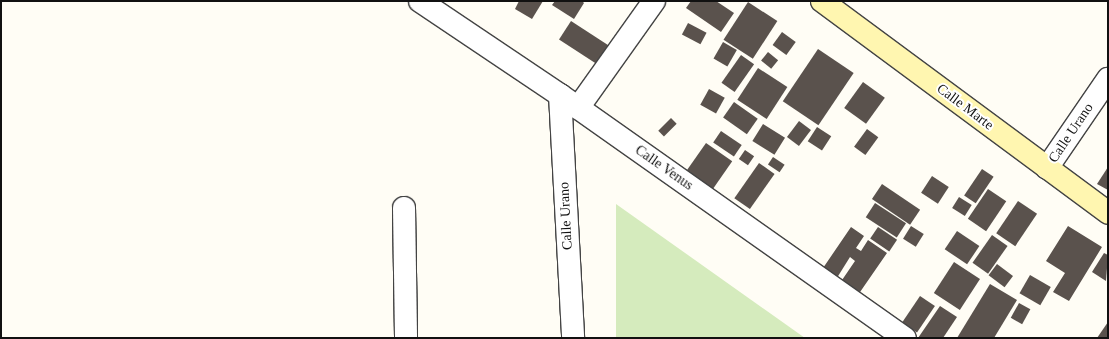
<!DOCTYPE html>
<html>
<head>
<meta charset="utf-8">
<style>
	body { margin:0 }
	#map { position:relative; width:1109px; height:339px; overflow:hidden; background:#fffdf5; font-family:Georgia,serif }
	div>[style] { position:absolute }
	[style*='--x'] { left:calc(var(--x)*1px); top:calc(var(--y)*1px); width:calc(var(--w)*1px); rotate:calc(var(--a)*1deg) }
	.green>* { inset:0; background:#d5ebbd }
	.building>* { inset:0; background:#5a524d; transform-origin:0 0 }
	.roads { filter:drop-shadow(1px 0 #444) drop-shadow(-1px 0 #444) drop-shadow(0 1px #444) drop-shadow(0 -1px #444) }
	.street>* { height:22px; margin:-11px; padding:0 11px; transform-origin:11px; border-radius:11px; background:#fff }
	.secondary>* { height:22px; margin:-11px; padding:0 11px; transform-origin:11px; border-radius:11px; background:#fff6b0 }
	span { translate:-50% -50%; white-space:nowrap; text-align:center; line-height:1.15; -webkit-text-stroke:4px #fff; paint-order:stroke }
	.street-label { font-size:14px; color:#111 }
	.frame { position:absolute; inset:0; border:2px solid #111; pointer-events:none }
</style>
</head>
<body>
<div id="map">
	<div class="green">
		<i style="clip-path:polygon(616px 204px,805px 338px,616px 338px)"></i>
	</div>
	<div class="building">
		<i style="clip-path:polygon(519px 1px,543px 1px,532px 19px,515px 9px)"></i>
		<i style="clip-path:polygon(555px 1px,582px 1px,584px 3px,574px 19px,552px 5px)"></i>
		<i style="clip-path:polygon(691px 1px,716px 1px,734px 13px,721px 32px,686px 8px)"></i>
		<i style="left:748px;top:2px;width:35px;height:45px;rotate:33deg"></i>
		<i style="left:571px;top:21px;width:50px;height:22px;rotate:33deg"></i>
		<i style="left:688px;top:23px;width:21px;height:13px;rotate:28deg"></i>
		<i style="left:782px;top:32px;width:17px;height:16px;rotate:36deg"></i>
		<i style="left:723px;top:42px;width:16px;height:19px;rotate:30deg"></i>
		<i style="left:818px;top:49px;width:43px;height:63px;rotate:34deg"></i>
		<i style="left:768px;top:52px;width:13px;height:11px;rotate:39deg"></i>
		<i style="left:741px;top:55px;width:16px;height:34px;rotate:35deg"></i>
		<i style="left:758px;top:68px;width:35px;height:38px;rotate:33deg"></i>
		<i style="left:863px;top:82px;width:27px;height:32px;rotate:36deg"></i>
		<i style="left:709px;top:89px;width:18px;height:18px;rotate:29deg"></i>
		<i style="left:734px;top:102px;width:29px;height:19px;rotate:35deg"></i>
		<i style="left:671px;top:118px;width:8px;height:18px;rotate:45deg"></i>
		<i style="left:799px;top:121px;width:15px;height:20px;rotate:37deg"></i>
		<i style="left:763px;top:124px;width:26px;height:20px;rotate:32deg"></i>
		<i style="left:817px;top:127px;width:17px;height:17px;rotate:33deg"></i>
		<i style="left:867px;top:129px;width:14px;height:22px;rotate:36deg"></i>
		<i style="left:721px;top:131px;width:25px;height:14px;rotate:34deg"></i>
		<i style="left:706px;top:143px;width:32px;height:37px;rotate:35deg"></i>
		<i style="left:745px;top:150px;width:11px;height:11px;rotate:34deg"></i>
		<i style="left:773px;top:157px;width:14px;height:9px;rotate:34deg"></i>
		<i style="left:759px;top:163px;width:19px;height:43px;rotate:35deg"></i>
		<i style="clip-path:polygon(1108px 167px,1108px 190px,1097px 184px)"></i>
		<i style="left:982px;top:169px;width:14px;height:32px;rotate:34deg"></i>
		<i style="left:932px;top:176px;width:20px;height:20px;rotate:33deg"></i>
		<i style="left:882px;top:184px;width:46px;height:18px;rotate:34deg"></i>
		<i style="left:988px;top:189px;width:22px;height:36px;rotate:34deg"></i>
		<i style="left:959px;top:197px;width:15px;height:13px;rotate:32deg"></i>
		<i style="left:1018px;top:201px;width:23px;height:39px;rotate:34deg"></i>
		<i style="left:875px;top:203px;width:37px;height:17px;rotate:33deg"></i>
		<i style="left:911px;top:226px;width:15px;height:15px;rotate:32deg"></i>
		<i style="clip-path:polygon(1068px 226px,1102px 247px,1069px 301px,1053px 292px,1065px 273px,1046px 261px)"></i>
		<i style="clip-path:polygon(851px 227px,864px 236px,856px 248px,861px 251px,868px 240px,887px 253px,858px 295px,840px 283px,855px 261px,850px 257px,835px 281px,821px 271px)"></i>
		<i style="left:878px;top:227px;width:23px;height:14px;rotate:34deg"></i>
		<i style="left:957px;top:231px;width:27px;height:22px;rotate:34deg"></i>
		<i style="left:992px;top:235px;width:19px;height:34px;rotate:35deg"></i>
		<i style="clip-path:polygon(1104px 253px,1108px 255px,1106px 281px,1092px 272px)"></i>
		<i style="left:954px;top:262px;width:31px;height:37px;rotate:33deg"></i>
		<i style="left:997px;top:264px;width:20px;height:14px;rotate:37deg"></i>
		<i style="left:1030px;top:275px;width:24px;height:21px;rotate:30deg"></i>
		<i style="clip-path:polygon(990px 284px,1017px 300px,994px 338px,957px 338px)"></i>
		<i style="left:920px;top:296px;width:18px;height:32px;rotate:34deg"></i>
		<i style="left:1019px;top:303px;width:13px;height:17px;rotate:29deg"></i>
		<i style="clip-path:polygon(940px 306px,957px 317px,943px 338px,918px 338px)"></i>
		<i style="clip-path:polygon(1108px 322px,1108px 338px,1097px 338px)"></i>
	</div>
	<div class="roads">
		<div class="street">
			<i style="--x:420;--y:1;--w:169;--a:33.9"></i>
			<i style="--x:560;--y:95;--w:422;--a:35.2"></i>
			<i style="--x:560;--y:95;--w:243;--a:86.9"></i>
			<i style="--x:578;--y:108;--w:131;--a:-54.6"></i>
			<i style="--x:1047;--y:168;--w:108;--a:-55.6"></i>
			<i style="--x:404;--y:208;--w:130;--a:89.1"></i>
		</div>
		<div class="secondary">
			<i style="--x:822;--y:1;--w:356;--a:36.5"></i>
		</div>
	</div>
	<div class="street-label">
		<span style="left:965px;top:107px;rotate:37deg">Calle Marte</span>
		<span style="left:1071px;top:133px;rotate:-56deg">Calle Urano</span>
		<span style="left:664px;top:168px;rotate:35deg">Calle Venus</span>
		<span style="left:566px;top:216px;rotate:-93deg">Calle Urano</span>
	</div>
	<div class="frame"></div>
</div>
</body>
</html>
